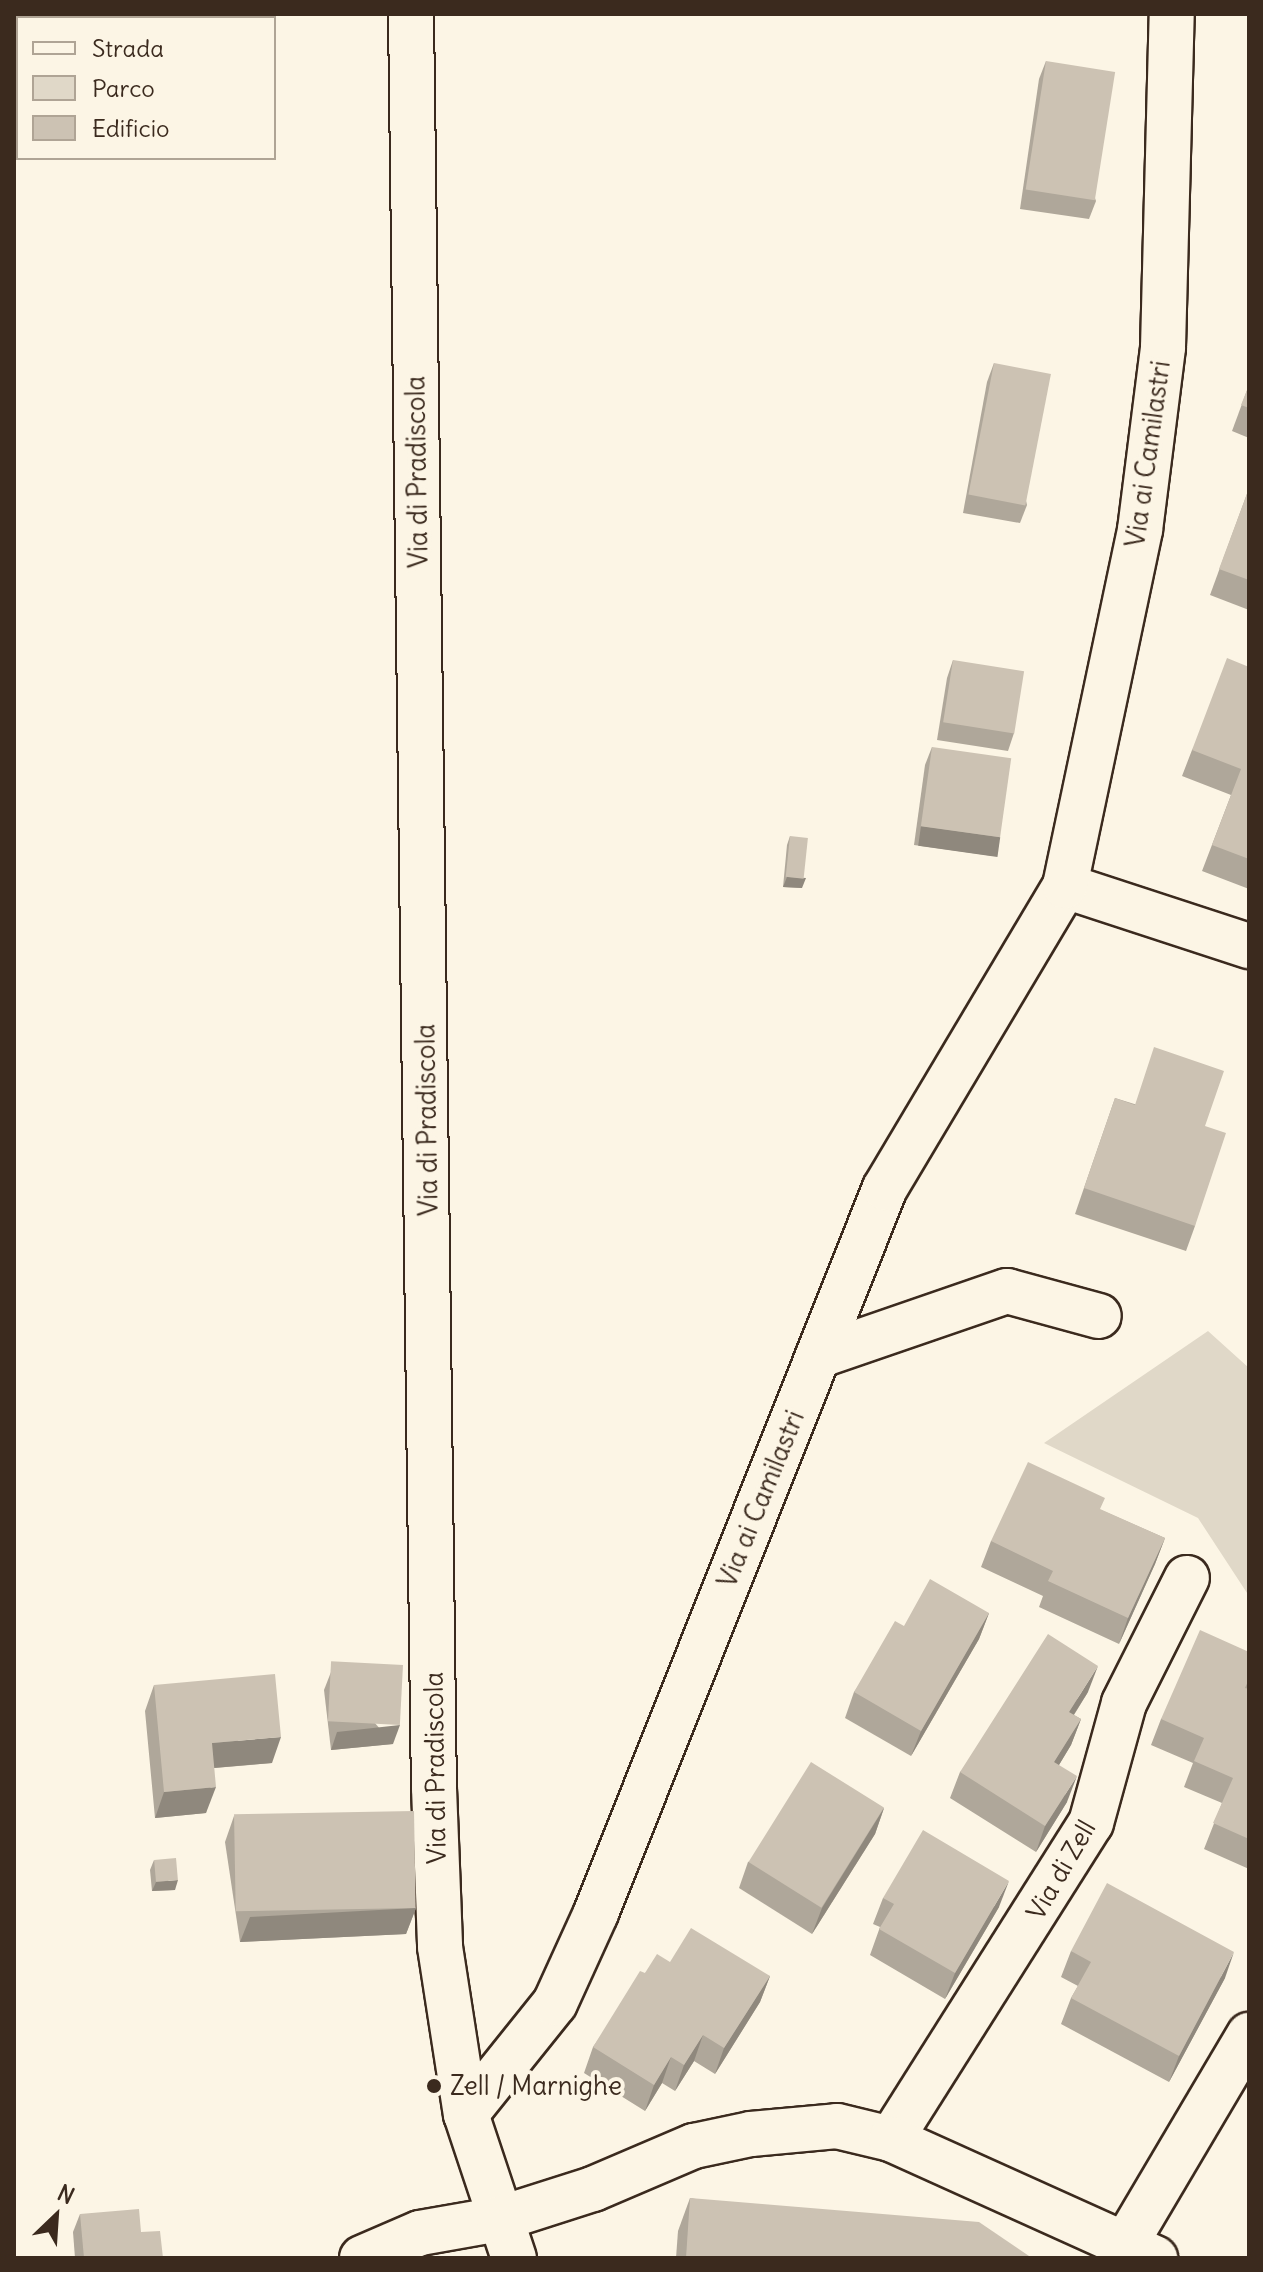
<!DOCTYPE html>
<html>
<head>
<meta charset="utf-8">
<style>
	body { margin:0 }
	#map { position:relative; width:1263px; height:2272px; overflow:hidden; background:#fcf5e5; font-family:Delius,sans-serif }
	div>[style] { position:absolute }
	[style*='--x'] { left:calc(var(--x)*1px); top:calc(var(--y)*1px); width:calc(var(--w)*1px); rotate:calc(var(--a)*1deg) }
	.green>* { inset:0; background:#e0d8c8 }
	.roads { filter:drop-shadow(2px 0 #3b2a1e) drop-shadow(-2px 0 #3b2a1e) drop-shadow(0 2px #3b2a1e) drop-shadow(0 -2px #3b2a1e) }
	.minor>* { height:44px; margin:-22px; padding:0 22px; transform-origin:22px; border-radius:22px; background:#fcf5e5 }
	.wall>* { inset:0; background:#afa79a }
	.shaded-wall>* { inset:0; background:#8f887d; transform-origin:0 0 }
	.building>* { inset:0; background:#ccc2b3; transform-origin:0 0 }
	.dots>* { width:22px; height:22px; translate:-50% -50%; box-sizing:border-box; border:4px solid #fcf5e5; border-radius:50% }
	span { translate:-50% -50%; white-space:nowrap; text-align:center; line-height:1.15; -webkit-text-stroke:8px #fcf5e5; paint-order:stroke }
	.street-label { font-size:26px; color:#3b2a1e }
	.poi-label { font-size:26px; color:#3b2a1e }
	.left { translate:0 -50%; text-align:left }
	.frame { position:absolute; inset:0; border:16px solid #3b2a1e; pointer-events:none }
	.legend { position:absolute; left:16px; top:16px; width:260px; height:144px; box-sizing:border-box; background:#fcf5e5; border:2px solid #afa495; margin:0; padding:10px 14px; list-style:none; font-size:24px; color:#3b2a1e }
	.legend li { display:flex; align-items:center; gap:16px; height:40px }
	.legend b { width:40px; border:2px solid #afa495 }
	.north { position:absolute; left:16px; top:2176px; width:80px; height:80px; -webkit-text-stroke:6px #fcf5e5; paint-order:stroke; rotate:25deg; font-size:22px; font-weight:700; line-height:32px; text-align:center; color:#3b2a1e }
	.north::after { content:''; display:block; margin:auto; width:28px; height:36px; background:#3b2a1e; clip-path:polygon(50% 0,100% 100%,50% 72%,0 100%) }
</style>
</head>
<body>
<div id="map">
	<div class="green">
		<i style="clip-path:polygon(1208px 1331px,1249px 1368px,1249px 1596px,1198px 1518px,1044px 1443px)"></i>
	</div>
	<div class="roads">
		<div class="minor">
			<i style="--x:411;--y:14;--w:1774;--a:89.26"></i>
			<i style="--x:434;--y:1788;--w:159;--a:87.8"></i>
			<i style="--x:440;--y:1947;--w:169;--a:81.2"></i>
			<i style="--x:466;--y:2114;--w:152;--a:71.6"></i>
			<i style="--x:1065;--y:886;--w:194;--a:18.1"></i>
			<i style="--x:818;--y:1356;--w:200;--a:-19"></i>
			<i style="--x:1007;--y:1291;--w:95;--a:15.2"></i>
			<i style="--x:466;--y:2114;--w:142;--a:-51.3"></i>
			<i style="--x:555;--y:2003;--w:99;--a:-65.5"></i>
			<i style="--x:596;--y:1913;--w:780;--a:-68.27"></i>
			<i style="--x:885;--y:1188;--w:352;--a:-59.2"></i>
			<i style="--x:1065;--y:886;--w:364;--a:-78.1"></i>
			<i style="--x:1140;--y:530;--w:184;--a:-82.8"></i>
			<i style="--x:1163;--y:347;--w:333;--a:-88.5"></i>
			<i style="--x:891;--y:2139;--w:374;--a:-57.7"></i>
			<i style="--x:1091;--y:1823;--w:124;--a:-74.6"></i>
			<i style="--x:1124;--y:1703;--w:140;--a:-63.3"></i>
			<i style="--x:1126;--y:2243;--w:242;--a:-59.4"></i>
			<i style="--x:362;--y:2258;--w:63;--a:-23.3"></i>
			<i style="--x:420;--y:2233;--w:80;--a:-10"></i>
			<i style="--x:499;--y:2219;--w:99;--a:-17.7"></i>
			<i style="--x:593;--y:2189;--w:110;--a:-23.1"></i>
			<i style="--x:694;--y:2146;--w:58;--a:-11.9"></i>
			<i style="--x:751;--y:2134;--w:86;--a:-5.3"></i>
			<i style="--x:837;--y:2126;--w:56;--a:13.5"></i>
			<i style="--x:891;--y:2139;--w:290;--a:24.3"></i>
		</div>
	</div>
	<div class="wall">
		<i style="clip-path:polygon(1046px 61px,1096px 201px,1089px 219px,1020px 209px,1039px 79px)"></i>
		<i style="clip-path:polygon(994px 363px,1027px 505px,1020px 523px,963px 513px,987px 382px)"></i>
		<i style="clip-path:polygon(1249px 385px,1249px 438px,1232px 431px)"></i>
		<i style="clip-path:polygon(1248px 491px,1249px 491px,1249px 610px,1210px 595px)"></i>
		<i style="clip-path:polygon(953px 660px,1014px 733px,1008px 751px,937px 740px,947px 678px)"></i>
		<i style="clip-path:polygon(1249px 667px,1249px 889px,1202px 871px,1231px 795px,1182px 776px,1192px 750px)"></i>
		<i style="clip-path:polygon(932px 747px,1000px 837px,993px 856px,914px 845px,925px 765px)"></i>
		<i style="clip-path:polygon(790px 836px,802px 888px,783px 887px,787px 845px)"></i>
		<i style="clip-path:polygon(1115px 1098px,1205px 1126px,1195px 1226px,1186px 1251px,1075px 1214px)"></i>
		<i style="clip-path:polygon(1101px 1510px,1165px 1538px,1155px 1564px,1119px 1644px,1039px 1607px,1043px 1596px,981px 1567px,991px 1541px)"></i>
		<i style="clip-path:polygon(989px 1613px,979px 1639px,911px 1756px,845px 1718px,854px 1692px,904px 1626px)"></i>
		<i style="clip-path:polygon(1249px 1652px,1249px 1684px,1247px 1688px,1249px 1689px,1249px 1869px,1204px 1849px,1222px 1803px,1184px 1787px,1193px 1763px,1151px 1745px,1161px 1719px)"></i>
		<i style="clip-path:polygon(331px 1672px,393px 1744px,331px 1750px,324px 1690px)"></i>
		<i style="clip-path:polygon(154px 1685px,272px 1763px,214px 1768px,206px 1813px,155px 1818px,145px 1711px)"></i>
		<i style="clip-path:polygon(1088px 1692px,1074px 1715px,1081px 1719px,1071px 1745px,1059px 1765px,1067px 1802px,1036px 1852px,950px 1798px,960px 1772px)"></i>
		<i style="clip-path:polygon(884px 1808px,875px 1834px,812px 1934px,739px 1888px,748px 1862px)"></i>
		<i style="clip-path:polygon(234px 1816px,416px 1908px,406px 1934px,240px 1942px,225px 1842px)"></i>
		<i style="clip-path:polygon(154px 1860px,175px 1890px,152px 1891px,150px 1870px)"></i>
		<i style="clip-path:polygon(883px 1898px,999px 1907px,945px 1999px,870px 1955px,880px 1927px,873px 1924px)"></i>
		<i style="clip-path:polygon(1071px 1951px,1225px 1978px,1169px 2082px,1061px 2024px,1071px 1998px,1078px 1986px,1061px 1977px)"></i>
		<i style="clip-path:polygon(670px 1962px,770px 1976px,760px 2002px,715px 2074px,694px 2061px,675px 2091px,662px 2083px,645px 2111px,584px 2073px,593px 2047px,645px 1973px)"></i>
		<i style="clip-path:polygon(690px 2198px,1032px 2258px,676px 2258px,678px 2231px)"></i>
		<i style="clip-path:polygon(80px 2214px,141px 2232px,163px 2258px,75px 2258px,73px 2232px)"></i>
	</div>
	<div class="shaded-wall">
		<i style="left:921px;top:826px;width:80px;height:20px;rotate:8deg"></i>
		<i style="clip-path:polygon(787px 877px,806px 878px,802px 888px,783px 887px)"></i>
		<i style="clip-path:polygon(1165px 1538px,1155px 1564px,1119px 1644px,1128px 1618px)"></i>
		<i style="clip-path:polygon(989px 1613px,979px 1639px,911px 1756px,921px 1731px)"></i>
		<i style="clip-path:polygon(1098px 1666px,1088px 1692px,1059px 1738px,1069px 1712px)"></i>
		<i style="clip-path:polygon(1081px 1719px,1071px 1745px,1045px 1788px,1054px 1762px)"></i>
		<i style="clip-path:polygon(400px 1725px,393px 1744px,331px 1750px,337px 1732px)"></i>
		<i style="clip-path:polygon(281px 1737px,272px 1763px,202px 1769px,212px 1743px)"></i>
		<i style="clip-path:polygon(1077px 1776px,1067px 1802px,1036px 1852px,1045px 1826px)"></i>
		<i style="clip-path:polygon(216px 1787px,206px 1813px,155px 1818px,164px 1792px)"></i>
		<i style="clip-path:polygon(884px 1808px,875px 1834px,812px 1934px,822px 1908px)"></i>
		<i style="clip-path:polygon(178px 1880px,175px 1890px,152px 1891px,156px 1882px)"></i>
		<i style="clip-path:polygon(1009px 1881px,999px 1907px,945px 1999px,955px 1973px)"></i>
		<i style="clip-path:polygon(416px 1908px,406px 1934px,240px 1942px,250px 1917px)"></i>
		<i style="clip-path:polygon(1234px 1952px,1225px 1978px,1169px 2082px,1179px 2056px)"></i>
		<i style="clip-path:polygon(770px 1976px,760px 2002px,715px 2074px,724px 2048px)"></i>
		<i style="clip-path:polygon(703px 2035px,694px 2061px,675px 2091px,684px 2065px)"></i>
		<i style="clip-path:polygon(671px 2057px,662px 2083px,645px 2111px,654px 2085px)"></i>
	</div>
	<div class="building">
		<i style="left:1046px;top:61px;width:70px;height:130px;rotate:9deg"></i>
		<i style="left:994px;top:363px;width:58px;height:134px;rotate:11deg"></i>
		<i style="clip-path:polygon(1249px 385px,1249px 408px,1241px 405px)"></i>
		<i style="clip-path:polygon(1248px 491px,1249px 491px,1249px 580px,1219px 569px)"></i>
		<i style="clip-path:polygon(1227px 658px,1249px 667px,1249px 859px,1212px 845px,1241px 769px,1192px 750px)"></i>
		<i style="left:953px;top:660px;width:72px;height:63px;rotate:9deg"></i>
		<i style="left:932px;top:747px;width:80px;height:80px;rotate:8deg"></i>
		<i style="left:790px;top:836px;width:18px;height:41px;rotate:6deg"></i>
		<i style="clip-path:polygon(1154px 1047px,1224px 1071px,1205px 1126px,1226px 1133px,1195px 1226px,1084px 1188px,1115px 1098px,1135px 1105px)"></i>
		<i style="clip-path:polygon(1028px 1462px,1105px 1498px,1100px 1509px,1165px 1538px,1128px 1618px,1048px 1581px,1053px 1571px,991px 1541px)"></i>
		<i style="clip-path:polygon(930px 1579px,989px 1613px,921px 1731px,854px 1692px,895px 1621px,904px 1626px)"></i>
		<i style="clip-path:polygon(1200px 1630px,1249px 1652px,1249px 1679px,1245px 1688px,1249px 1689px,1249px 1839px,1213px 1823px,1233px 1778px,1194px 1761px,1204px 1738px,1161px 1719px)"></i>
		<i style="clip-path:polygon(1048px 1634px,1098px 1666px,1069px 1712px,1081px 1719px,1054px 1762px,1077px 1776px,1045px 1826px,960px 1772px)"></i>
		<i style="left:403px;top:1665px;width:60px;height:72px;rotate:93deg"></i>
		<i style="clip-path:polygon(275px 1674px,281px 1737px,212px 1743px,216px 1787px,164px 1792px,154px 1685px)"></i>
		<i style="left:811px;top:1762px;width:86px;height:118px;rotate:32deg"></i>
		<i style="left:414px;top:1811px;width:97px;height:180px;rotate:89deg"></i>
		<i style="clip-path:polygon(923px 1830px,1009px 1881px,955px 1973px,879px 1929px,894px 1904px,883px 1898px)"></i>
		<i style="left:176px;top:1858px;width:22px;height:22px;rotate:85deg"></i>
		<i style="clip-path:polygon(1107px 1883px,1234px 1952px,1179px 2056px,1071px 1998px,1091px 1962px,1071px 1951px)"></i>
		<i style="clip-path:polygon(691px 1928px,770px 1976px,724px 2048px,703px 2035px,684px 2065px,671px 2057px,654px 2085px,593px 2047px,640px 1971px,645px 1973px,657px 1954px,670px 1962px)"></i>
		<i style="clip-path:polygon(690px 2198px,979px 2222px,1032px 2258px,686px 2258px)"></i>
		<i style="clip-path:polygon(139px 2209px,141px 2232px,160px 2231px,163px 2258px,84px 2258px,80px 2214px)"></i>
	</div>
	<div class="dots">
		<i style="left:434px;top:2086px;background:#3b2a1e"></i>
	</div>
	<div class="street-label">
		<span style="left:1148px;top:454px;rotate:-82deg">Via ai Camilastri</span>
		<span style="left:417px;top:472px;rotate:-91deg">Via di Pradiscola</span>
		<span style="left:427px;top:1120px;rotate:-91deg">Via di Pradiscola</span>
		<span style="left:761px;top:1499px;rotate:-68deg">Via ai Camilastri</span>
		<span style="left:435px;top:1768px;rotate:-91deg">Via di Pradiscola</span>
		<span style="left:1061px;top:1870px;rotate:-60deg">Via di Zell</span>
	</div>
	<div class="poi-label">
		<span class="left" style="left:450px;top:2086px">Zell / Marnighe</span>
	</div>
	<div class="frame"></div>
	<ul class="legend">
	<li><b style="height:10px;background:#fcf5e5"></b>Strada</li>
	<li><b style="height:22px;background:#e0d8c8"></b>Parco</li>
	<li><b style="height:22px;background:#ccc2b3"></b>Edificio</li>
	</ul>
	<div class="north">N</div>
</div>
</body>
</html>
